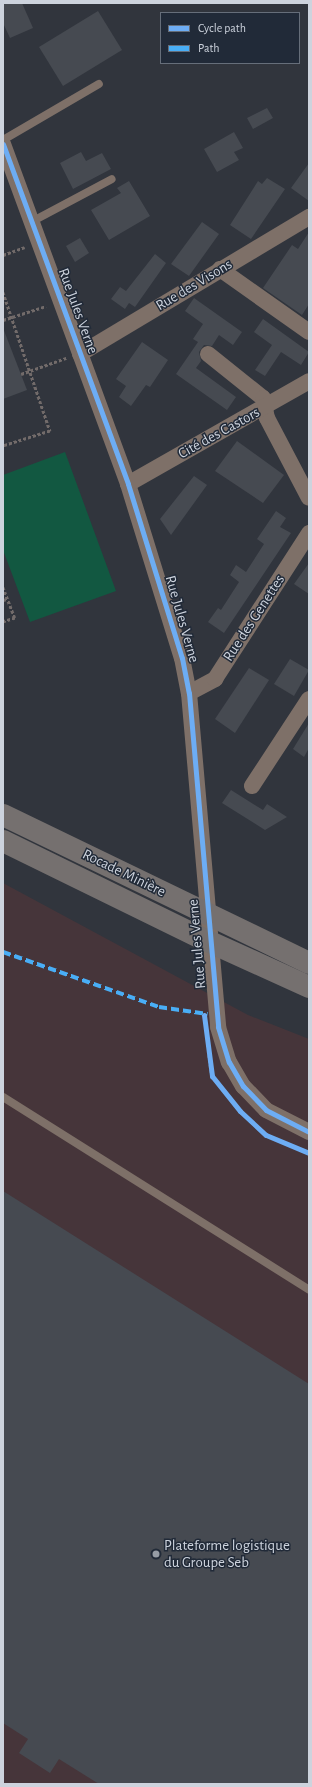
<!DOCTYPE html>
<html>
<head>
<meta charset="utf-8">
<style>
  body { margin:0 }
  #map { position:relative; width:312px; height:1787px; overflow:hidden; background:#31353d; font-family:"Alegreya Sans",sans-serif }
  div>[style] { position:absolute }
  .industrial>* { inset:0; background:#46353a }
  .green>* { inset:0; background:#125841 }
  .building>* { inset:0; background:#464a51 }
  .path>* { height:2.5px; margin-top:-1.25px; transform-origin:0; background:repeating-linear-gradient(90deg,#726b6a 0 3px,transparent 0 5px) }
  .lane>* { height:8px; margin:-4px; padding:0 4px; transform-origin:4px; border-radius:4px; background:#7e7068 }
  .street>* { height:16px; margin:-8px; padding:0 8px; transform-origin:8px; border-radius:8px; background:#7e7068 }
  .highway>* { height:22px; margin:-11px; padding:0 11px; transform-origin:11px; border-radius:11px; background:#75706f }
  .quiet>* { height:4px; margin-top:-2px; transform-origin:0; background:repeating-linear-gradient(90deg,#49aef6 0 8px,transparent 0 12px) }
  .cycleway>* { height:5px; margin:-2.5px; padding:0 2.5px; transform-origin:2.5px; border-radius:2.5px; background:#6dadf4 }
  .dots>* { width:11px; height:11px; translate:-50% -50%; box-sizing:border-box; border:2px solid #212a38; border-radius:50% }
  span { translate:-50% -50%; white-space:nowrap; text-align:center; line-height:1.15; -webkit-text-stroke:3px #212a38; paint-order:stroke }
  .street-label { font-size:15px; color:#cdd3dd }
  .poi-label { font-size:15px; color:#cdd3dd }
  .left { translate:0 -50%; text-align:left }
  .frame { position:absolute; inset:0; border:4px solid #cdd3dd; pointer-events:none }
  .legend { position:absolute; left:160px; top:12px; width:140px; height:52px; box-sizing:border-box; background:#212a38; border:1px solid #666e7a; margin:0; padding:5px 7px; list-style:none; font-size:12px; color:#cdd3dd }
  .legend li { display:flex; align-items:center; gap:8px; height:20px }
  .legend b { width:20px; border:1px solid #666e7a }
</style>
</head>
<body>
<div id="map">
  <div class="industrial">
    <i style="clip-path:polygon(3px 883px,248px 1015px,309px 1039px,309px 1784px,3px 1784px)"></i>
  </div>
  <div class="green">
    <i style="clip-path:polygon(65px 452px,116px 591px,30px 622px,3px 550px,3px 475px)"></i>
  </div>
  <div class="building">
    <i style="clip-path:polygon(3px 3px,22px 3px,33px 28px,10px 38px,3px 23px)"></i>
    <i style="clip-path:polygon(98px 11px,122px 50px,63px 86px,39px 47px)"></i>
    <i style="clip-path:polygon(267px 108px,273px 118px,253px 129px,247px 118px)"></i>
    <i style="clip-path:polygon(234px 132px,243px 148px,234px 152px,239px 160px,217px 172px,204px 149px)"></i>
    <i style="clip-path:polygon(81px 152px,86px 161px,102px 153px,111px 169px,73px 189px,60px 163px)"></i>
    <i style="clip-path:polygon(309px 163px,309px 201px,291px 188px)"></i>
    <i style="clip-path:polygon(267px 178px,285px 189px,251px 239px,230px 225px,258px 181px,262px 184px)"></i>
    <i style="clip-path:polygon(129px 181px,150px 216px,109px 240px,91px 210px,121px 193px,117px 188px)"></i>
    <i style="clip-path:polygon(202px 222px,219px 234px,189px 276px,171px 264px)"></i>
    <i style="clip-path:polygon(309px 232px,309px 304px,302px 315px,263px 288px,292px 245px,298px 249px)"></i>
    <i style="clip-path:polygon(80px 238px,89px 253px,75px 262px,66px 246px)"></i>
    <i style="clip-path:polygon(155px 254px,166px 263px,135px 307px,129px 303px,125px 309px,111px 299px,120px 287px,126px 291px)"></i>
    <i style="clip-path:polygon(194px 298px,242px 332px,233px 345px,219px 335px,212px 346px,204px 345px,199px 352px,201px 361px,196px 368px,236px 397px,227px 410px,176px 374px,198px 342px,193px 339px,203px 324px,185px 311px)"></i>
    <i style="clip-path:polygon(263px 319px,309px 352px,301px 365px,281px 352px,265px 376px,255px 370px,272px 345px,254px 332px)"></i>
    <i style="clip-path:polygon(3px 328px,27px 390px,3px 399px)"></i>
    <i style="clip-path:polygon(142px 342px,168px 360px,150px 387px,146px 385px,131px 406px,119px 397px,126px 386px,116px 379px)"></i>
    <i style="clip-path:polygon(237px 441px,284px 475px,263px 503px,215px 471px)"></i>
    <i style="clip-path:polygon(194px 476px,207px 485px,171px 535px,160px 519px)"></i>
    <i style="clip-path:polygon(276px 511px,286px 518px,280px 527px,291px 533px,224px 633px,208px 622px,218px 608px,221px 610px,239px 582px,230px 575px,236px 565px,246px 572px,264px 544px,257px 539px)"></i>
    <i style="clip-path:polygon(309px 563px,309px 594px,294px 584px)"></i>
    <i style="clip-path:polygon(290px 659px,309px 670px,294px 696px,274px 684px)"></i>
    <i style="clip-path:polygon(249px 668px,269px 680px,235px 733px,215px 719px)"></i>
    <i style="clip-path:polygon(309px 723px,309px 748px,304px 757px,293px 749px)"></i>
    <i style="clip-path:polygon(231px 790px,263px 810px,267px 804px,287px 817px,265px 830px,222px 803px)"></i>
    <i style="clip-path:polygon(3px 1191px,309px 1384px,309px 1784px,99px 1784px,59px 1759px,50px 1773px,19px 1753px,28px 1739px,3px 1723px)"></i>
  </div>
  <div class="path">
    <i style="left:3px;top:255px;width:23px;rotate:-20deg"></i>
    <i style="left:3px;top:292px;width:147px;rotate:71.3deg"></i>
    <i style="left:50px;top:431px;width:49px;rotate:162.3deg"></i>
    <i style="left:3px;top:320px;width:45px;rotate:-18deg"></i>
    <i style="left:21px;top:374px;width:48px;rotate:-19.6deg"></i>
    <i style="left:3px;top:587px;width:33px;rotate:69deg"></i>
    <i style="left:15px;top:618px;width:13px;rotate:162deg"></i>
    <i style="left:3px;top:600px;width:4px;rotate:-14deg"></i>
    <i style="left:209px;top:1055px;width:21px;rotate:82deg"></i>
    <i style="left:212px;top:1076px;width:45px;rotate:51.3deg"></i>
    <i style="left:240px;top:1111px;width:35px;rotate:43deg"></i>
    <i style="left:266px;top:1135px;width:47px;rotate:22.7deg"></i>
  </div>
  <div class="lane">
    <i style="left:3px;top:140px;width:111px;rotate:-30.3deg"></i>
    <i style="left:33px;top:221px;width:89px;rotate:-28deg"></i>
    <i style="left:3px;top:1097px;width:362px;rotate:32.2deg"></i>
  </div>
  <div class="street">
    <i style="left:3px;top:144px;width:362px;rotate:69.8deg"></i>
    <i style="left:128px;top:484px;width:182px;rotate:72.8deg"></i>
    <i style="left:182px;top:658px;width:36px;rotate:79deg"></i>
    <i style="left:189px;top:693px;width:335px;rotate:85deg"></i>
    <i style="left:218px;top:1027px;width:37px;rotate:73deg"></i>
    <i style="left:229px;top:1062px;width:28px;rotate:60deg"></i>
    <i style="left:243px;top:1086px;width:33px;rotate:46deg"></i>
    <i style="left:266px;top:1110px;width:48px;rotate:27.1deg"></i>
    <i style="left:220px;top:269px;width:109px;rotate:35.3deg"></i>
    <i style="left:80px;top:354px;width:267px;rotate:-30.9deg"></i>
    <i style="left:208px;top:354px;width:70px;rotate:38.7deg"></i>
    <i style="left:263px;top:398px;width:20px;rotate:79deg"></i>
    <i style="left:267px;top:418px;width:90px;rotate:62.3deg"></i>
    <i style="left:128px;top:484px;width:208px;rotate:-29.6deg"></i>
    <i style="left:189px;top:693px;width:30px;rotate:-28deg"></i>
    <i style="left:215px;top:679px;width:174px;rotate:-57.2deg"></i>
    <i style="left:252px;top:786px;width:104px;rotate:-56.8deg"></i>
  </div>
  <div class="highway">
    <i style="left:3px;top:815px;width:340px;rotate:25.8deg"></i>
    <i style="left:3px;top:841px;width:218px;rotate:26.1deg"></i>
    <i style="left:199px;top:937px;width:121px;rotate:24.4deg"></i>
  </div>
  <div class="quiet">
    <i style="left:3px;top:952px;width:165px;rotate:19.4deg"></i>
    <i style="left:159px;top:1007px;width:49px;rotate:8.3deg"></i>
  </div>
  <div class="cycleway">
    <i style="left:3px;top:144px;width:362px;rotate:69.8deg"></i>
    <i style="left:128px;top:484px;width:182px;rotate:72.8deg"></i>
    <i style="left:182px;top:658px;width:36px;rotate:79deg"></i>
    <i style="left:189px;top:693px;width:335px;rotate:85deg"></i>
    <i style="left:218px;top:1027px;width:37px;rotate:73deg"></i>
    <i style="left:229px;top:1062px;width:28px;rotate:60deg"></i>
    <i style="left:243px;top:1086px;width:33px;rotate:46deg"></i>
    <i style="left:266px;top:1110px;width:48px;rotate:27.1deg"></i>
    <i style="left:204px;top:1015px;width:62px;rotate:82.5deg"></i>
    <i style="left:212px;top:1076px;width:45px;rotate:51.3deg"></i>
    <i style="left:240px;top:1111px;width:35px;rotate:43deg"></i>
    <i style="left:266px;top:1135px;width:47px;rotate:22.7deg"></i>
  </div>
  <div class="dots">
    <i style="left:156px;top:1554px;background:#969ca5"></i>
  </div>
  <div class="street-label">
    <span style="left:194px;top:285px;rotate:-31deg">Rue des Visons</span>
    <span style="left:78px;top:311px;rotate:70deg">Rue Jules Verne</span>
    <span style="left:219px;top:433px;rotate:-29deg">Cité des Castors</span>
    <span style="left:254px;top:618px;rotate:-57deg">Rue des Genettes</span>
    <span style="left:182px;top:619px;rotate:74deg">Rue Jules Verne</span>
    <span style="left:124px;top:873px;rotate:26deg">Rocade Minière</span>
    <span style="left:197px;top:944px;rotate:-95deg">Rue Jules Verne</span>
  </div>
  <div class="poi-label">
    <span class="left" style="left:164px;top:1554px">Plateforme logistique<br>du Groupe Seb</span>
  </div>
  <div class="frame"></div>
  <ul class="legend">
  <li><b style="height:5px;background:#6dadf4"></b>Cycle path</li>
  <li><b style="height:5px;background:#49aef6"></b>Path</li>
  </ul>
</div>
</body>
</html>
